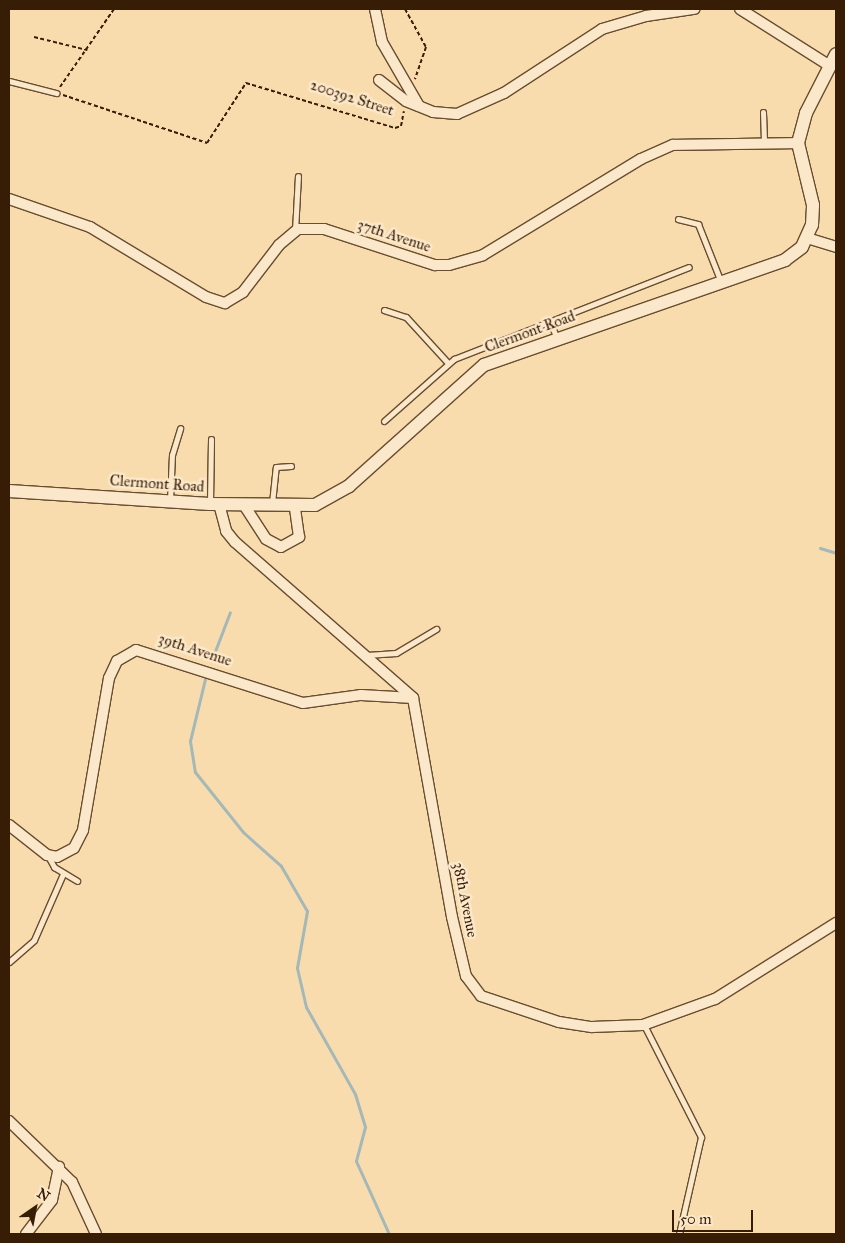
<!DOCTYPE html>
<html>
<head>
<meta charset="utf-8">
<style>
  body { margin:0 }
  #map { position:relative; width:845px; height:1243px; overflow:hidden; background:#f9dcad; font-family:"IM FELL Great Primer",serif }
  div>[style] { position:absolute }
  .stream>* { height:3px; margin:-1.5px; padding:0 1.5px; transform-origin:1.5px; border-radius:1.5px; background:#a4b8b7 }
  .path>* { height:2px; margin-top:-1px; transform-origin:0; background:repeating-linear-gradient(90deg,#381d06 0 4px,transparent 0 6.5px) }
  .roads { filter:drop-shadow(1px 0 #684d30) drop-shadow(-1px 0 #684d30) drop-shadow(0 1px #684d30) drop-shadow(0 -1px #684d30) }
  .service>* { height:5px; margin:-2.5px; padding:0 2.5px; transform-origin:2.5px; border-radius:2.5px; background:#fbe8ca }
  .minor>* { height:10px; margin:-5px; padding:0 5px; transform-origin:5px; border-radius:5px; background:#fbe8ca }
  .tertiary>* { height:12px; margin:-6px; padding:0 6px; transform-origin:6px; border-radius:6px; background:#fbe8ca }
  span { translate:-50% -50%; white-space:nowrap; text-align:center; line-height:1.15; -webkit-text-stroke:5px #fbe8ca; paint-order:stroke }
  .street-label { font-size:15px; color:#381d06 }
  .frame { position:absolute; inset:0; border:10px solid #381d06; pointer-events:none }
  .north { position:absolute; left:10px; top:1183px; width:50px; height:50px; -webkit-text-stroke:4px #fbe8ca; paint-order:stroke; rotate:33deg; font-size:14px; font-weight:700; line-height:20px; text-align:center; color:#381d06 }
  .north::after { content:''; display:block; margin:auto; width:18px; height:22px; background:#381d06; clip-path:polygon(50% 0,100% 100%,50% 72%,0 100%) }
  .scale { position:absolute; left:672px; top:1210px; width:81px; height:22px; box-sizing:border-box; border:2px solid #381d06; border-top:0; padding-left:6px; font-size:15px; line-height:18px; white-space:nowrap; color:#381d06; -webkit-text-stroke:4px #fbe8ca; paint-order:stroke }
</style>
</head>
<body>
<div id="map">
  <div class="stream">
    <i style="left:820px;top:548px;width:17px;rotate:17deg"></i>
    <i style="left:212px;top:659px;width:50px;rotate:-69deg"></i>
    <i style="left:205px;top:679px;width:64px;rotate:103.6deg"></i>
    <i style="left:190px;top:741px;width:31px;rotate:81deg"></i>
    <i style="left:195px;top:772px;width:77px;rotate:51.3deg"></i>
    <i style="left:243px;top:832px;width:51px;rotate:41.8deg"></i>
    <i style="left:281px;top:866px;width:52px;rotate:60deg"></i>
    <i style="left:307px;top:911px;width:58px;rotate:100deg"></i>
    <i style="left:297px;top:968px;width:40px;rotate:77deg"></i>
    <i style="left:306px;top:1007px;width:100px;rotate:60.6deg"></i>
    <i style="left:355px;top:1094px;width:34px;rotate:73deg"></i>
    <i style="left:365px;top:1127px;width:35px;rotate:105deg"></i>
    <i style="left:356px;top:1161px;width:80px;rotate:65.7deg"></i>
  </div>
  <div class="path">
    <i style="left:405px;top:9px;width:43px;rotate:61.1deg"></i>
    <i style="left:426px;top:47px;width:34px;rotate:109deg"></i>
    <i style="left:34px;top:37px;width:55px;rotate:13.8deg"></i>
    <i style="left:60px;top:87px;width:95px;rotate:-55.3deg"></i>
    <i style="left:63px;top:95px;width:152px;rotate:18.4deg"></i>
    <i style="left:207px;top:143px;width:72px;rotate:-57deg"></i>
    <i style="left:246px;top:83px;width:156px;rotate:16.8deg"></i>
    <i style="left:395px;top:128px;width:6px;rotate:-18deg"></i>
    <i style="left:401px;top:126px;width:15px;rotate:-79deg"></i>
  </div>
  <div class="roads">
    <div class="service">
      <i style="left:9px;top:81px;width:49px;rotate:14.3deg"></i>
      <i style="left:763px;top:112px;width:31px;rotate:88deg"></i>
      <i style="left:678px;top:219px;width:21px;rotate:14deg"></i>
      <i style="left:698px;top:224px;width:62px;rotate:68.4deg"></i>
      <i style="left:295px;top:231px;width:55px;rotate:-86.9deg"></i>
      <i style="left:384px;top:310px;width:23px;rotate:18deg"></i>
      <i style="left:406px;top:317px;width:62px;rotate:47.6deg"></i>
      <i style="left:551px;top:324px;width:16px;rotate:68deg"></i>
      <i style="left:384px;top:421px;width:94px;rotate:-41.5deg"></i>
      <i style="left:454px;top:359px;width:252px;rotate:-21.4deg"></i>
      <i style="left:170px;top:500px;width:45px;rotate:-87.5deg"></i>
      <i style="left:172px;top:455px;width:28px;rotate:-73deg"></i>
      <i style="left:210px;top:503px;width:64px;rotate:-89.1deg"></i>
      <i style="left:272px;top:503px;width:36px;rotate:-84deg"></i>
      <i style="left:276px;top:467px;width:15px;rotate:-4deg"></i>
      <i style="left:367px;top:655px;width:29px;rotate:-4deg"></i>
      <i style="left:396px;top:653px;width:47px;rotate:-31deg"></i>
      <i style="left:48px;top:856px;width:13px;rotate:61deg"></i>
      <i style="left:54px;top:867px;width:27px;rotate:31deg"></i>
      <i style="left:9px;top:962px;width:33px;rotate:-41deg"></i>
      <i style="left:34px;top:940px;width:72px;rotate:-66.3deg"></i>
      <i style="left:644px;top:1025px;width:126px;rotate:63deg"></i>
      <i style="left:701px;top:1137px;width:99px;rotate:102.8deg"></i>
    </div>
    <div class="minor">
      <i style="left:375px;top:9px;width:34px;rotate:78deg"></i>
      <i style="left:382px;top:42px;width:74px;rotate:60deg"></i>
      <i style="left:740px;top:9px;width:107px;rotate:32.3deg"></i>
      <i style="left:379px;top:80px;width:34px;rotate:38deg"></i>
      <i style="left:406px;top:101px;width:29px;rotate:22deg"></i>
      <i style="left:433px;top:112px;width:24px;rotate:5deg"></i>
      <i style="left:457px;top:114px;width:51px;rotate:-24.1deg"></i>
      <i style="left:504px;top:93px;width:117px;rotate:-33.1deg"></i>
      <i style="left:602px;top:29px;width:46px;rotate:-16.5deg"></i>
      <i style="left:646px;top:16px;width:49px;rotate:-8.3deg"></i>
      <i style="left:9px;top:199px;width:86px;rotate:19.1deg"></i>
      <i style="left:90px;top:227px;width:135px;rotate:31.1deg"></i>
      <i style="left:206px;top:297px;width:20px;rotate:18deg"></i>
      <i style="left:225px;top:303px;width:21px;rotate:-31deg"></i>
      <i style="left:243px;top:292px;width:59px;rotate:-52.5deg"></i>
      <i style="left:279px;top:245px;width:25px;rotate:-40deg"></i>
      <i style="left:298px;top:229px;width:26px"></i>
      <i style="left:324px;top:229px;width:117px;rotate:18deg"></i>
      <i style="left:435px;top:265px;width:14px"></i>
      <i style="left:449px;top:265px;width:35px;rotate:-16deg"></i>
      <i style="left:483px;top:255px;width:185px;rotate:-31.3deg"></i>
      <i style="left:641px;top:159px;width:35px;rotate:-24deg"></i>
      <i style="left:673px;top:145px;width:125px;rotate:-0.9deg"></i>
      <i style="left:807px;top:238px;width:30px;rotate:17deg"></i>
      <i style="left:219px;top:504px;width:28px;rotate:75deg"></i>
      <i style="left:226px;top:531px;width:14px;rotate:51deg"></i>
      <i style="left:235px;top:542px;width:237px;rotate:41.2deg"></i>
      <i style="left:413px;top:698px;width:222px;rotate:79.9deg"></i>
      <i style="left:452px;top:917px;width:61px;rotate:76.7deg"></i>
      <i style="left:466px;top:976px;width:25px;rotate:53deg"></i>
      <i style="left:481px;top:996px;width:82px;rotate:18.4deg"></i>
      <i style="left:559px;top:1022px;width:33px;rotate:9deg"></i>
      <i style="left:592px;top:1027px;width:51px;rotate:-2.2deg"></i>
      <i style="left:643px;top:1025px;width:77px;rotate:-19.9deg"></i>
      <i style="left:715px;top:999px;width:143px;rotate:-32.1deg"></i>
      <i style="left:244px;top:505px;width:40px;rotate:57.1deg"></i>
      <i style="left:266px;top:539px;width:17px;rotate:28deg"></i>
      <i style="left:281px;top:547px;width:21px;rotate:-29deg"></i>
      <i style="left:299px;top:537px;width:30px;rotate:-98deg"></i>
      <i style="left:9px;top:825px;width:48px;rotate:38.3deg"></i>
      <i style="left:47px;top:855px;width:10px;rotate:11deg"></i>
      <i style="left:57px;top:857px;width:19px;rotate:-28deg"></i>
      <i style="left:74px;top:848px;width:20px;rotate:-63deg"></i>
      <i style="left:83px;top:830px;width:154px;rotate:-80.3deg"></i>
      <i style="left:109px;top:678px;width:19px;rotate:-65deg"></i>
      <i style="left:117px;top:661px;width:22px;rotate:-30deg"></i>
      <i style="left:136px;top:650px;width:175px;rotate:17.6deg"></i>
      <i style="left:303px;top:703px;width:59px;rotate:-7.9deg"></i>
      <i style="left:361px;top:695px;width:52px;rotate:3.3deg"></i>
      <i style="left:9px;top:1121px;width:88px;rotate:44.1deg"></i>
      <i style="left:72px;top:1182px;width:57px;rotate:65.2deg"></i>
      <i style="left:26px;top:1234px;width:43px;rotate:-52.6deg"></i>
      <i style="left:52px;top:1200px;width:34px;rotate:-78deg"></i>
    </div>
    <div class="tertiary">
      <i style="left:9px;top:491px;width:201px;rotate:3.7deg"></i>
      <i style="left:210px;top:504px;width:105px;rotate:0.5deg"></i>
      <i style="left:315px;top:505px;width:39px;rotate:-29deg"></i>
      <i style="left:349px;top:486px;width:181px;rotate:-41.9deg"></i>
      <i style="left:484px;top:365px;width:319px;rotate:-19.2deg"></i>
      <i style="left:785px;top:260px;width:21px;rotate:-37deg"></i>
      <i style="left:802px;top:247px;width:24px;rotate:-66deg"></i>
      <i style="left:812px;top:225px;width:20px;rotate:-87deg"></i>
      <i style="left:813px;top:205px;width:64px;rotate:-103.6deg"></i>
      <i style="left:798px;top:143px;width:31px;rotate:-75deg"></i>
      <i style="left:806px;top:113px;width:66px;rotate:-63deg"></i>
    </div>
  </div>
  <div class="street-label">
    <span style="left:352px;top:98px;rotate:18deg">200392 Street</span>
    <span style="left:394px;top:236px;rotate:18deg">37th Avenue</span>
    <span style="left:530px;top:332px;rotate:-20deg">Clermont Road</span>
    <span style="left:157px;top:484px;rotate:4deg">Clermont Road</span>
    <span style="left:195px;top:650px;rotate:18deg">39th Avenue</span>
    <span style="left:465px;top:900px;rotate:79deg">38th Avenue</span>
  </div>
  <div class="frame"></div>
  <div class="north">N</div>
  <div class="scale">50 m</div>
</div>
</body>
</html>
